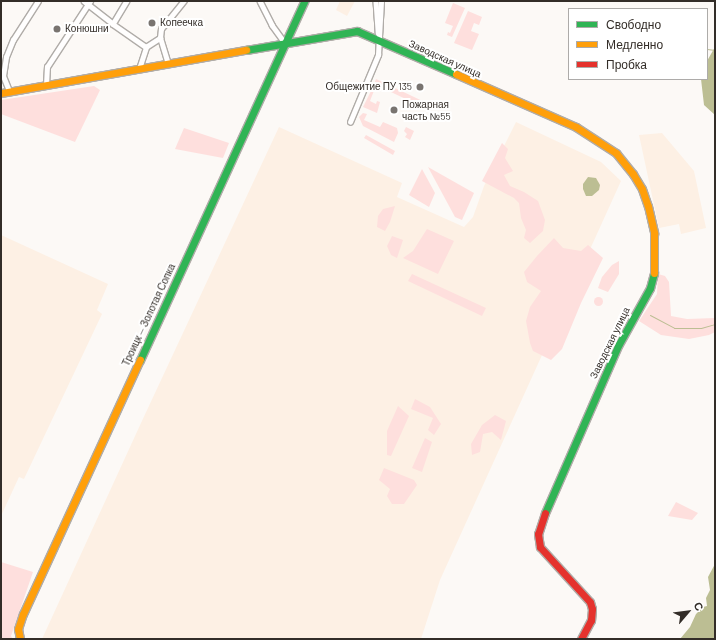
<!DOCTYPE html>
<html>
<head>
<meta charset="utf-8">
<style>
  body { margin:0 }
  #map { position:relative; width:716px; height:640px; overflow:hidden; background:#fcf9f6; font-family:Barlow,sans-serif }
  div>[style] { position:absolute }
  .built>* { inset:0; background:#fdf0e4 }
  .green>* { inset:0; background:#fedfdd }
  .round { border-radius:50% }
  .water>* { inset:0; background:#bcbe93 }
  .stream>* { height:1px; margin:-0.5px; padding:0 0.5px; transform-origin:0.5px; border-radius:0.5px; background:#bcbe93 }
  .roads { filter:drop-shadow(1px 0 #b0aca8) drop-shadow(-1px 0 #b0aca8) drop-shadow(0 1px #b0aca8) drop-shadow(0 -1px #b0aca8) }
  .street>* { height:4.5px; margin:-2.25px; padding:0 2.25px; transform-origin:2.25px; border-radius:2.25px; background:#fffefe }
  .fast>* { height:7px; margin:-3.5px; padding:0 3.5px; transform-origin:3.5px; border-radius:3.5px; background:#30b455 }
  .slow>* { height:7px; margin:-3.5px; padding:0 3.5px; transform-origin:3.5px; border-radius:3.5px; background:#ff9f0a }
  .jam>* { height:7px; margin:-3.5px; padding:0 3.5px; transform-origin:3.5px; border-radius:3.5px; background:#e5322d }
  .dots>* { width:11px; height:11px; translate:-50% -50%; box-sizing:border-box; border:2px solid #fff; border-radius:50% }
  span { translate:-50% -50%; white-space:nowrap; text-align:center; line-height:1.15; -webkit-text-stroke:4px #fff; paint-order:stroke }
  .poi-label { font-size:10px; color:#332d28 }
  .left { translate:0 -50%; text-align:left }
  .right { translate:-100% -50%; text-align:right }
  .street-label { font-size:10px; color:#332d28 }
  .frame { position:absolute; inset:0; border:2px solid #332d28; pointer-events:none }
  .legend { position:absolute; left:568px; top:8px; width:140px; height:72px; box-sizing:border-box; background:#fff; border:1px solid #adaba9; margin:0; padding:5px 7px; list-style:none; font-size:12px; color:#332d28 }
  .legend li { display:flex; align-items:center; gap:8px; height:20px }
  .legend b { width:20px; border:1px solid #adaba9 }
  .north { position:absolute; left:668px; top:592px; width:40px; height:40px; -webkit-text-stroke:3px #fff; paint-order:stroke; rotate:62deg; font-size:11px; font-weight:700; line-height:16px; text-align:center; color:#332d28 }
  .north::after { content:''; display:block; margin:auto; width:14px; height:18px; background:#332d28; clip-path:polygon(50% 0,100% 100%,50% 72%,0 100%) }
</style>
</head>
<body>
<div id="map">
  <div class="built">
    <i style="clip-path:polygon(340px 1px,355px 1px,347px 16px,336px 10px)"></i>
    <i style="clip-path:polygon(516px 122px,601px 162px,621px 181px,440px 580px,421px 639px,42px 639px,141px 423px,279px 127px,402px 183px,397px 197px,464px 227px,473px 217px,484px 186px)"></i>
    <i style="clip-path:polygon(662px 133px,694px 171px,706px 228px,681px 234px,679px 224px,659px 228px,639px 135px)"></i>
    <i style="clip-path:polygon(1px 235px,108px 284px,97px 310px,102px 314px,24px 479px,19px 477px,1px 516px)"></i>
  </div>
  <div class="green">
    <i style="clip-path:polygon(453px 3px,465px 8px,452px 37px,447px 35px,448px 32px,450px 33px,453px 26px,445px 23px)"></i>
    <i style="clip-path:polygon(468px 11px,482px 17px,479px 25px,474px 23px,471px 31px,479px 34px,472px 50px,454px 43px)"></i>
    <i style="clip-path:polygon(376px 79px,431px 105px,429px 110px,374px 84px)"></i>
    <i style="clip-path:polygon(94px 86px,100px 90px,75px 142px,1px 114px,1px 100px)"></i>
    <i style="clip-path:polygon(373px 87px,375px 88px,370px 101px,376px 104px,377px 101px,380px 102px,377px 113px,363px 107px)"></i>
    <i style="clip-path:polygon(363px 113px,367px 114px,364px 120px,380px 127px,383px 122px,397px 128px,398px 133px,394px 142px,363px 126px,359px 117px)"></i>
    <i style="clip-path:polygon(406px 127px,414px 131px,410px 140px,405px 137px,407px 134px,404px 131px)"></i>
    <i style="clip-path:polygon(184px 128px,229px 143px,223px 158px,175px 149px)"></i>
    <i style="clip-path:polygon(366px 135px,395px 151px,393px 155px,364px 138px)"></i>
    <i style="clip-path:polygon(502px 143px,508px 149px,505px 158px,513px 171px,504px 175px,510px 186px,524px 192px,538px 201px,545px 220px,543px 231px,530px 243px,524px 238px,526px 230px,521px 218px,519px 203px,514px 198px,482px 181px)"></i>
    <i style="clip-path:polygon(428px 167px,474px 193px,462px 220px,455px 217px)"></i>
    <i style="clip-path:polygon(422px 169px,435px 193px,429px 207px,409px 195px)"></i>
    <i style="clip-path:polygon(395px 206px,390px 222px,385px 231px,377px 227px,378px 216px,383px 209px)"></i>
    <i style="clip-path:polygon(427px 229px,454px 241px,438px 274px,403px 258px,413px 251px)"></i>
    <i style="clip-path:polygon(392px 236px,403px 240px,397px 258px,391px 255px,387px 246px)"></i>
    <i style="clip-path:polygon(554px 238px,563px 248px,581px 251px,588px 245px,603px 258px,581px 303px,562px 349px,551px 360px,533px 351px,530px 343px,526px 321px,530px 307px,541px 291px,527px 282px,524px 272px,537px 256px)"></i>
    <i style="clip-path:polygon(619px 261px,619px 274px,608px 292px,598px 288px,602px 277px,612px 265px)"></i>
    <i style="clip-path:polygon(412px 274px,486px 308px,482px 316px,408px 281px)"></i>
    <i style="clip-path:polygon(658px 274px,665px 276px,669px 282px,671px 316px,687px 319px,715px 318px,715px 332px,709px 335px,689px 339px,661px 335px,639px 321px,657px 294px)"></i>
    <i class="round" style="left:593.5px;top:296.5px;width:9px;height:9px"></i>
    <i style="clip-path:polygon(415px 399px,430px 407px,441px 424px,434px 435px,428px 430px,433px 418px,411px 409px)"></i>
    <i style="clip-path:polygon(398px 406px,409px 416px,391px 456px,387px 455px,387px 431px)"></i>
    <i style="clip-path:polygon(495px 415px,506px 421px,501px 440px,492px 432px,483px 434px,480px 452px,472px 455px,471px 444px,482px 425px)"></i>
    <i style="clip-path:polygon(425px 438px,432px 442px,422px 472px,412px 468px)"></i>
    <i style="clip-path:polygon(384px 468px,414px 480px,417px 485px,404px 504px,392px 504px,387px 496px,390px 489px,379px 480px)"></i>
    <i style="clip-path:polygon(676px 502px,698px 513px,692px 520px,668px 516px)"></i>
    <i style="clip-path:polygon(1px 562px,33px 572px,11px 636px,13px 639px,1px 639px)"></i>
  </div>
  <div class="water">
    <i style="clip-path:polygon(715px 47px,715px 115px,704px 105px,701px 79px,707px 79px,707px 61px)"></i>
    <i style="clip-path:polygon(588px 177px,596px 178px,600px 185px,599px 190px,592px 196px,586px 196px,583px 189px,583px 184px)"></i>
    <i style="clip-path:polygon(715px 564px,715px 639px,680px 639px,690px 627px,696px 614px,703px 607px,707px 606px,706px 598px,710px 590px,708px 577px)"></i>
  </div>
  <div class="stream">
    <i style="left:707px;top:49px;width:8px;rotate:7deg"></i>
    <i style="left:650px;top:315px;width:27px;rotate:28deg"></i>
    <i style="left:674px;top:328px;width:27px"></i>
    <i style="left:701px;top:328px;width:15px;rotate:-16deg"></i>
  </div>
  <div class="roads">
    <div class="street">
      <i style="left:84px;top:1px;width:37px;rotate:38deg"></i>
      <i style="left:127px;top:1px;width:27px;rotate:121deg"></i>
      <i style="left:113px;top:24px;width:40px;rotate:34.9deg"></i>
      <i style="left:146px;top:47px;width:17px;rotate:-33deg"></i>
      <i style="left:260px;top:1px;width:27px;rotate:63deg"></i>
      <i style="left:272px;top:25px;width:22px;rotate:54deg"></i>
      <i style="left:376px;top:1px;width:32px;rotate:86deg"></i>
      <i style="left:168px;top:64px;width:27px;rotate:-107deg"></i>
      <i style="left:160px;top:38px;width:9px;rotate:-84deg"></i>
      <i style="left:161px;top:29px;width:36px;rotate:-51deg"></i>
      <i style="left:139px;top:69px;width:23px;rotate:-72deg"></i>
      <i style="left:46px;top:85px;width:18px;rotate:-87deg"></i>
      <i style="left:47px;top:67px;width:79px;rotate:-56.9deg"></i>
      <i style="left:9px;top:91px;width:16px;rotate:-112deg"></i>
      <i style="left:3px;top:76px;width:19px;rotate:-81deg"></i>
      <i style="left:6px;top:57px;width:18px;rotate:-68deg"></i>
      <i style="left:13px;top:40px;width:46px;rotate:-57.3deg"></i>
      <i style="left:350px;top:122px;width:73px;rotate:-67.3deg"></i>
      <i style="left:378px;top:55px;width:54px;rotate:-86.8deg"></i>
    </div>
    <div class="fast">
      <i style="left:246px;top:50px;width:113px;rotate:-9.7deg"></i>
      <i style="left:357px;top:31px;width:108px;rotate:23.5deg"></i>
      <i style="left:140px;top:360px;width:395px;rotate:-65.4deg"></i>
      <i style="left:545px;top:513px;width:184px;rotate:-66.4deg"></i>
      <i style="left:619px;top:344px;width:64px;rotate:-61deg"></i>
      <i style="left:650px;top:288px;width:16px;rotate:-75deg"></i>
    </div>
    <div class="slow">
      <i style="left:456px;top:74px;width:131px;rotate:23.8deg"></i>
      <i style="left:576px;top:127px;width:48px;rotate:33deg"></i>
      <i style="left:616px;top:153px;width:27px;rotate:51deg"></i>
      <i style="left:633px;top:174px;width:17px;rotate:59deg"></i>
      <i style="left:642px;top:189px;width:18px;rotate:71deg"></i>
      <i style="left:648px;top:206px;width:28px;rotate:77deg"></i>
      <i style="left:654px;top:233px;width:40px;rotate:90deg"></i>
      <i style="left:1px;top:93px;width:249px;rotate:-10deg"></i>
      <i style="left:20px;top:639px;width:10px;rotate:-101deg"></i>
      <i style="left:18px;top:629px;width:16px;rotate:-72deg"></i>
      <i style="left:23px;top:614px;width:280px;rotate:-65.3deg"></i>
    </div>
    <div class="jam">
      <i style="left:545px;top:513px;width:22px;rotate:108deg"></i>
      <i style="left:538px;top:534px;width:13px;rotate:81deg"></i>
      <i style="left:540px;top:547px;width:74px;rotate:47.7deg"></i>
      <i style="left:590px;top:602px;width:7px;rotate:74deg"></i>
      <i style="left:592px;top:609px;width:11px;rotate:95deg"></i>
      <i style="left:591px;top:620px;width:21px;rotate:118deg"></i>
    </div>
  </div>
  <div class="dots">
    <i style="left:152px;top:23px;background:#797470"></i>
    <i style="left:57px;top:29px;background:#797470"></i>
    <i style="left:420px;top:87px;background:#797470"></i>
    <i style="left:394px;top:110px;background:#797470"></i>
  </div>
  <div class="poi-label">
    <span class="left" style="left:160px;top:23px">Копеечка</span>
    <span class="left" style="left:65px;top:29px">Конюшни</span>
    <span class="right" style="left:412px;top:87px">Общежитие ПУ 135</span>
    <span class="left" style="left:402px;top:110px">Пожарная<br>часть №55</span>
  </div>
  <div class="street-label">
    <span style="left:445px;top:59px;rotate:24deg">Заводская улица</span>
    <span style="left:149px;top:315px;rotate:-65deg">Троицк — Золотая Сопка</span>
    <span style="left:610px;top:343px;rotate:-64deg">Заводская улица</span>
  </div>
  <div class="frame"></div>
  <ul class="legend">
  <li><b style="height:5px;background:#30b455"></b>Свободно</li>
  <li><b style="height:5px;background:#ff9f0a"></b>Медленно</li>
  <li><b style="height:5px;background:#e5322d"></b>Пробка</li>
  </ul>
  <div class="north">С</div>
</div>
</body>
</html>
